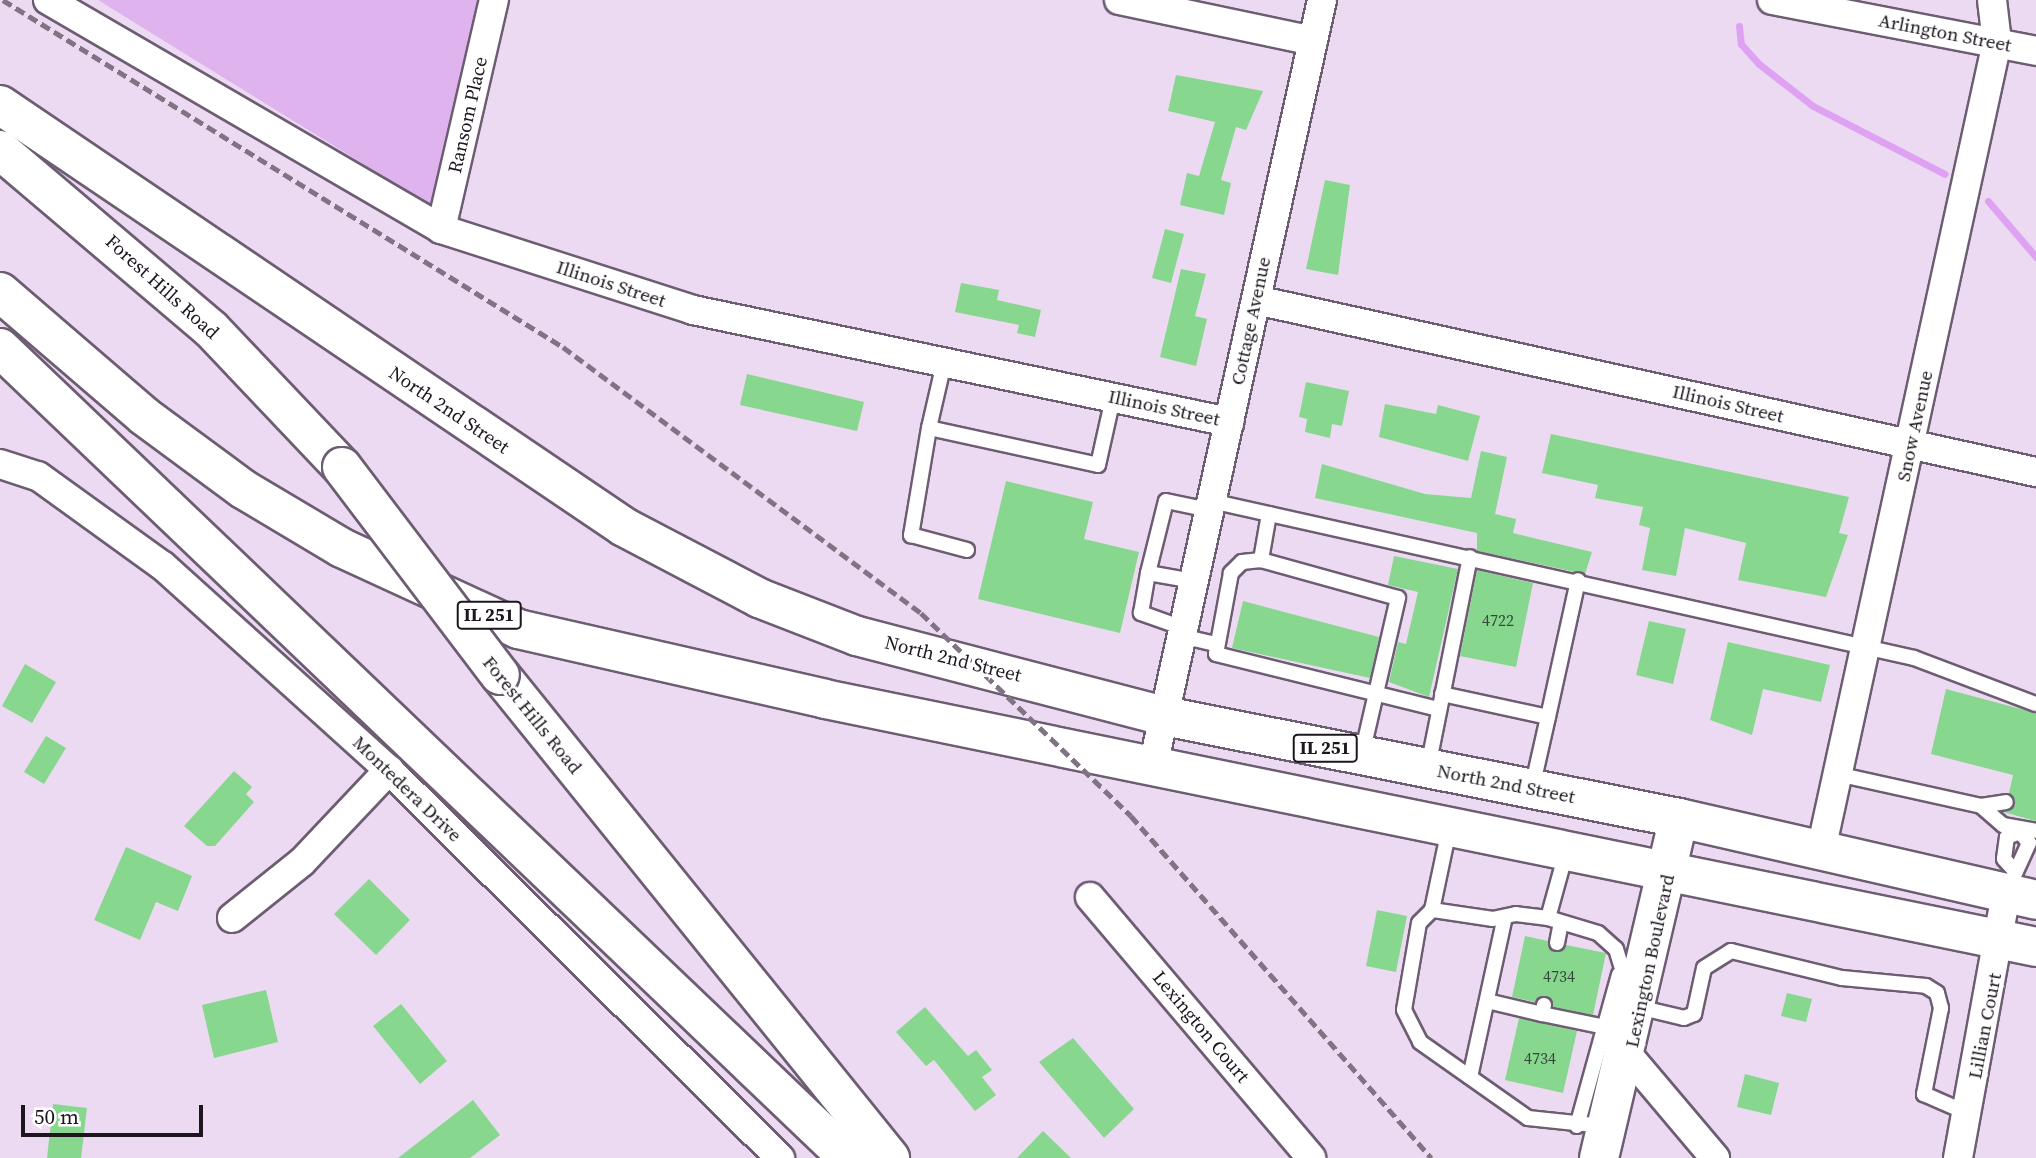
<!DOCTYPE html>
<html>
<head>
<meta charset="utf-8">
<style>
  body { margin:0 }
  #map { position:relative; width:2036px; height:1158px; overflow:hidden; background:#ecdaf2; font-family:"Source Serif 4",serif }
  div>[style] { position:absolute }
  .green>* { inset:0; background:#dfb3ed }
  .stream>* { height:7px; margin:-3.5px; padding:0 3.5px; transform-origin:3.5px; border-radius:3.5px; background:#dfa2f2 }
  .building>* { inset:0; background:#88d78f }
  .roads { filter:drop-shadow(2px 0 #6d5d72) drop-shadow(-2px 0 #6d5d72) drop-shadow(0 2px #6d5d72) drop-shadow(0 -2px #6d5d72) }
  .lane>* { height:14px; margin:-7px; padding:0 7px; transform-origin:7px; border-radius:7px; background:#fff }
  .street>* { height:28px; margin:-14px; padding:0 14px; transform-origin:14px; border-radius:14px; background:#fff }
  .secondary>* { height:38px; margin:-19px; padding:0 19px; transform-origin:19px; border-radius:19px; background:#fff }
  .primary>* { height:38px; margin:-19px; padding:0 19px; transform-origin:19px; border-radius:19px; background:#fff }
  .rail>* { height:5px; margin-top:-2.5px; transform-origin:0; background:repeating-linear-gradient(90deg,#807383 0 10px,transparent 0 15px) }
  .bridges { filter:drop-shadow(2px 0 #6d5d72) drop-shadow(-2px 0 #6d5d72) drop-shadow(0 2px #6d5d72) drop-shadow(0 -2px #6d5d72) }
  .secondary-bridge>* { height:38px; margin:-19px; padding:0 19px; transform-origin:19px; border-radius:19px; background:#fff }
  span { translate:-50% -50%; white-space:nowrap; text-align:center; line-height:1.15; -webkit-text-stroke:6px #fff; paint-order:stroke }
  .number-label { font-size:16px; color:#38463b }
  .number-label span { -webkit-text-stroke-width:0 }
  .shield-label span { padding:2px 5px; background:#fff; border:2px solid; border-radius:5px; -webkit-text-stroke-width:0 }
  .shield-label { font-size:18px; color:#1d161f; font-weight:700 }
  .street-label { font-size:19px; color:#1d161f }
  .scale { position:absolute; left:21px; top:1105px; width:182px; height:32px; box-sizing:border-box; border:4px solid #1d161f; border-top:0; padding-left:9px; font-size:21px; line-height:24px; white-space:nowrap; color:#1d161f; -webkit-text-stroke:5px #fff; paint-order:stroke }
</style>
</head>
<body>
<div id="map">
  <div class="green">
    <i style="clip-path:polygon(98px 0,486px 0,433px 207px)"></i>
  </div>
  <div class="stream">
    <i style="left:1739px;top:26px;width:18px;rotate:84deg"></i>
    <i style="left:1741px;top:44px;width:27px;rotate:48deg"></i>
    <i style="left:1759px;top:64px;width:68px;rotate:37.9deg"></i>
    <i style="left:1813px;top:106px;width:148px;rotate:27.3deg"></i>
    <i style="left:1988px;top:201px;width:74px;rotate:49.4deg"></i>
  </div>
  <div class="building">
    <i style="clip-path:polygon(1176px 75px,1263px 91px,1246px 130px,1236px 127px,1221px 180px,1231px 183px,1224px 215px,1180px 205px,1187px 173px,1199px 176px,1215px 122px,1168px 111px)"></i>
    <i style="clip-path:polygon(1325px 180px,1350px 185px,1338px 275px,1306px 269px)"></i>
    <i style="clip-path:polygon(1165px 229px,1184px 234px,1171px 283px,1152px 278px)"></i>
    <i style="clip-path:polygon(1181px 269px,1206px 274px,1195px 316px,1207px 319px,1196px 366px,1160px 357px)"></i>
    <i style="clip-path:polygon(961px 283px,999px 290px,997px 300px,1041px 310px,1035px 337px,1017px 333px,1019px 325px,955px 312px)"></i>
    <i style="clip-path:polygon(747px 374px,864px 402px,857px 431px,740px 405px)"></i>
    <i style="clip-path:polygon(1306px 382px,1349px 391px,1342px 426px,1332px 424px,1330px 438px,1305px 432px,1307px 419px,1299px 417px)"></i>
    <i style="clip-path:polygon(1385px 404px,1436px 414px,1438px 405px,1480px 416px,1468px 461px,1379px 437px)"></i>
    <i style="clip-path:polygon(1551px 434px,1849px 497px,1839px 533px,1848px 535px,1826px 597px,1738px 580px,1746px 543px,1685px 528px,1676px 576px,1642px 570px,1650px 528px,1639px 525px,1643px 507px,1595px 498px,1598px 485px,1542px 473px)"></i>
    <i style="clip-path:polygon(1481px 451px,1507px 457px,1495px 514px,1516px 519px,1513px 533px,1592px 552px,1585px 574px,1477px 551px,1477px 533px,1315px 498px,1322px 464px,1425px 494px,1471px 498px)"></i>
    <i style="clip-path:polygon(1006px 481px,1093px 502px,1084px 539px,1139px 552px,1120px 633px,978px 599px)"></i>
    <i style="clip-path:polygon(1394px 556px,1458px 569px,1429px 697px,1389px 682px,1398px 642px,1406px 644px,1418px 592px,1388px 585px)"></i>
    <i style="clip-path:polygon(1477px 570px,1533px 583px,1516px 667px,1460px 656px)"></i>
    <i style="clip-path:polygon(1243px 601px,1379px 637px,1370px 678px,1232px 648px)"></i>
    <i style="clip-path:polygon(1649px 621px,1686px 629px,1673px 684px,1636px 675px)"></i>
    <i style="clip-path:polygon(1728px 642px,1830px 665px,1821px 702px,1763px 689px,1752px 735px,1710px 720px)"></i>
    <i style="clip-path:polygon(25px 664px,56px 682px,32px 723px,2px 706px)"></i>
    <i style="clip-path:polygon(1946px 689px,2036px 713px,2036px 821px,2003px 812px,2015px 805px,2009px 793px,2013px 775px,1931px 754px)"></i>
    <i style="clip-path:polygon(46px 736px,66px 748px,44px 784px,24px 772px)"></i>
    <i style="clip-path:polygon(234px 771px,252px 787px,246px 794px,254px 802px,215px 846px,207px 846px,184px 826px)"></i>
    <i style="clip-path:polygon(126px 847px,192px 876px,178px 911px,156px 902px,140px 940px,94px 920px)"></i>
    <i style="clip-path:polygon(369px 879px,410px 920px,376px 955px,334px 914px)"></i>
    <i style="clip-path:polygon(1377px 910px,1407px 916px,1396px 972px,1366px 966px)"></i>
    <i style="clip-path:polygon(1525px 936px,1548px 941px,1555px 952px,1566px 945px,1606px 953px,1593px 1015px,1553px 1007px,1545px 996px,1535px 1002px,1512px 997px)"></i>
    <i style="clip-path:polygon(266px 990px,278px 1042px,214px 1058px,202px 1005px)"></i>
    <i style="clip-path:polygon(1787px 993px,1812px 999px,1806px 1022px,1781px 1016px)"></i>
    <i style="clip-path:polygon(401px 1004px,447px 1061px,420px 1084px,373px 1026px)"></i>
    <i style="clip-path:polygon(925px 1007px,968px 1056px,976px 1050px,992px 1070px,982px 1077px,996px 1095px,975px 1111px,934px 1060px,926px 1066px,896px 1032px)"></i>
    <i style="clip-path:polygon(1519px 1018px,1577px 1031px,1563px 1093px,1505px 1080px)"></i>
    <i style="clip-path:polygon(1073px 1038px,1134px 1109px,1104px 1138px,1039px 1062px)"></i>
    <i style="clip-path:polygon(1745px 1074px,1779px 1083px,1771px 1115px,1737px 1107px)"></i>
    <i style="clip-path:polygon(473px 1100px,500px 1135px,470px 1158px,398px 1158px)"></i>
    <i style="clip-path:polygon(53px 1104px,87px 1108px,81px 1158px,47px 1158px)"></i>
    <i style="clip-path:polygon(1043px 1131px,1071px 1158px,1017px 1158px)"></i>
  </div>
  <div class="roads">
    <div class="lane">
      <i style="left:944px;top:363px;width:67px;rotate:103deg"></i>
      <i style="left:929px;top:428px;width:173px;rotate:12.3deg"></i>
      <i style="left:1098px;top:465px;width:69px;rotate:-77.4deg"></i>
      <i style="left:929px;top:428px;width:109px;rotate:99.5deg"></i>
      <i style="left:911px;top:535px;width:58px;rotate:15deg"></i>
      <i style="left:1211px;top:501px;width:720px;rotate:12.59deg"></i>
      <i style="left:1914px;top:658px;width:130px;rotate:20.7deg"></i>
      <i style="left:1269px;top:514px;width:47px;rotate:99.9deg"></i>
      <i style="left:1261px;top:560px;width:142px;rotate:15.5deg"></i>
      <i style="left:1398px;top:598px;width:160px;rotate:103deg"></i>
      <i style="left:1261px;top:560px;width:19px;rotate:174deg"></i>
      <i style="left:1242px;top:562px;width:16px;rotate:135deg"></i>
      <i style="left:1231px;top:573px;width:82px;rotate:100.5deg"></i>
      <i style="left:1216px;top:654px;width:230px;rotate:13.9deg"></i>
      <i style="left:1148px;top:573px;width:47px;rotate:9.9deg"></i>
      <i style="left:1183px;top:628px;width:45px;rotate:-160.3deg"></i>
      <i style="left:1141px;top:613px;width:41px;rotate:-80.1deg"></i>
      <i style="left:1148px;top:573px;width:74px;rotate:-76deg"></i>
      <i style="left:1166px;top:501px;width:44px;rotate:11.8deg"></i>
      <i style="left:1181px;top:636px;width:37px;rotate:13deg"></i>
      <i style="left:1442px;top:694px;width:108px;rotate:12.2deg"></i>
      <i style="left:1548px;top:717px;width:140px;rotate:-77.6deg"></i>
      <i style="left:1428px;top:767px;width:214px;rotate:-78.7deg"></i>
      <i style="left:1837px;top:774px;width:148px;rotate:12.5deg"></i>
      <i style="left:1981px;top:806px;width:25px;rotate:-9deg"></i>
      <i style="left:1532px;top:788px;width:73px;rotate:-77.3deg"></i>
      <i style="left:1981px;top:806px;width:29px;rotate:41deg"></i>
      <i style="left:2003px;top:825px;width:34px;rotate:10deg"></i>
      <i style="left:1566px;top:853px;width:67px;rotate:105.5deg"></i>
      <i style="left:1548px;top:918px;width:32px;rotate:-173deg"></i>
      <i style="left:1516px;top:914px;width:24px;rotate:168deg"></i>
      <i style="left:1493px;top:919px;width:62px;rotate:-171.6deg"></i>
      <i style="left:1432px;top:910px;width:18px;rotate:135deg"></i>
      <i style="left:1419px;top:923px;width:88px;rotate:99.8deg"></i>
      <i style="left:1404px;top:1010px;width:36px;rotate:63deg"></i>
      <i style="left:1420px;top:1042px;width:132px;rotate:35.1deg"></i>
      <i style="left:1528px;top:1118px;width:76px;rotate:6deg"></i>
      <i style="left:2007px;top:891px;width:53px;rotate:-65.4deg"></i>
      <i style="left:2029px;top:843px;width:14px;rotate:-129deg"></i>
      <i style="left:2020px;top:832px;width:14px;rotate:159deg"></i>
      <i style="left:2007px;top:837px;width:22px;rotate:98deg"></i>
      <i style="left:2004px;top:859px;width:13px;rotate:48deg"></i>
      <i style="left:1432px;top:910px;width:83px;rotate:-78.1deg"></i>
      <i style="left:1548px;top:918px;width:52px;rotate:16.7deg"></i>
      <i style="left:1598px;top:933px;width:24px;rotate:42deg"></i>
      <i style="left:1616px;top:949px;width:34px;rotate:73deg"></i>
      <i style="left:1557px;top:943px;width:21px;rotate:-79deg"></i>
      <i style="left:1487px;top:1001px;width:57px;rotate:13.3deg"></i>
      <i style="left:1544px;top:1005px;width:9px;rotate:103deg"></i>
      <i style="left:1542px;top:1014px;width:64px;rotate:11.7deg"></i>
      <i style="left:1638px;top:1007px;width:47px;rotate:13.4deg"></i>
      <i style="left:1684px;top:1018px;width:11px;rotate:-22deg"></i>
      <i style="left:1694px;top:1014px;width:47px;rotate:-77.7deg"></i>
      <i style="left:1704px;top:968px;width:32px;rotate:-32deg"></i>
      <i style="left:1731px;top:951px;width:114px;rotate:13.7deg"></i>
      <i style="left:1842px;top:978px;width:84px;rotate:5.4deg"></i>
      <i style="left:1926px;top:986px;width:13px;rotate:32deg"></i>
      <i style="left:1937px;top:993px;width:16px;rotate:75deg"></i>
      <i style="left:1941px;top:1008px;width:88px;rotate:101.2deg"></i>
      <i style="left:1924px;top:1094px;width:47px;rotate:23.8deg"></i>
      <i style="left:1470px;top:1077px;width:164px;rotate:-77.7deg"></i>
      <i style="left:1577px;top:1126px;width:157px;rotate:-74.5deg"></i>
    </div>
    <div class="street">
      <i style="left:48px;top:0;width:455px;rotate:30.2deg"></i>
      <i style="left:441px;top:229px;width:265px;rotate:17.8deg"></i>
      <i style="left:693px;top:310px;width:548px;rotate:11.8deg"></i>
      <i style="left:1119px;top:0;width:198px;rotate:11.9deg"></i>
      <i style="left:1772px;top:0;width:269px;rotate:10.9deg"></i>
      <i style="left:441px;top:229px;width:235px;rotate:-77deg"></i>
      <i style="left:1256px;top:300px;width:799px;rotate:12.44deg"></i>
      <i style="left:0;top:464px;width:40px;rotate:18deg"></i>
      <i style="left:38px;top:476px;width:154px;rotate:35.8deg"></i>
      <i style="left:163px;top:566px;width:304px;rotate:42.1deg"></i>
      <i style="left:389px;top:770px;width:551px;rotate:44.78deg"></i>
      <i style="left:1153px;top:766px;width:784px;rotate:-77.56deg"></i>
      <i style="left:1821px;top:850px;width:827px;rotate:-77.71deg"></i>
      <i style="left:1997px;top:42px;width:42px;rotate:-96.8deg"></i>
      <i style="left:1090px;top:897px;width:342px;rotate:49.7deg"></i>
      <i style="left:232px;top:918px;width:90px;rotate:-38.7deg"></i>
      <i style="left:302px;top:862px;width:127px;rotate:-46.6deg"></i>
      <i style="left:1628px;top:1055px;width:135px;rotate:49.8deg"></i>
      <i style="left:1958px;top:1158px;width:268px;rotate:-79.7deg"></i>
    </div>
    <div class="secondary">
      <i style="left:0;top:150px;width:277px;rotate:40.3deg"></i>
      <i style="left:211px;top:329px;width:190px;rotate:46.5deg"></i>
      <i style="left:0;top:348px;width:1173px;rotate:43.69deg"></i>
      <i style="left:500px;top:675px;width:621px;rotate:51.08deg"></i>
      <i style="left:1599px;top:1158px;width:349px;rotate:-76.8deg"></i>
    </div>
    <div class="primary">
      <i style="left:0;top:105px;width:753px;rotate:34.07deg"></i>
      <i style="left:624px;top:527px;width:153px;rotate:27.7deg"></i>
      <i style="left:759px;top:598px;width:105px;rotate:21.2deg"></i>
      <i style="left:857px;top:636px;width:317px;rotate:14.6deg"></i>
      <i style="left:1164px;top:716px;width:525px;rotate:11.2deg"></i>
      <i style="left:1679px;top:818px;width:366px;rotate:12.9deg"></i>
      <i style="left:0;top:292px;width:190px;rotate:40.7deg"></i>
      <i style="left:144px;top:416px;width:123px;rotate:36.4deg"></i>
      <i style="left:243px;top:489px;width:115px;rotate:30.8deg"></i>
      <i style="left:342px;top:548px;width:194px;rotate:24.7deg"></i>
      <i style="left:518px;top:629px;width:315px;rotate:12.8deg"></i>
      <i style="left:825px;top:699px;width:1236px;rotate:11.57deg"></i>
    </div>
  </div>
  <div class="rail">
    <i style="left:3px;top:0;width:659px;rotate:31.78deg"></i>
    <i style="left:563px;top:347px;width:446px;rotate:36.6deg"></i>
    <i style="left:921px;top:613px;width:292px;rotate:44deg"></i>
    <i style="left:1131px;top:816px;width:455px;rotate:48.7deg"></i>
  </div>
  <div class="bridges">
    <div class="secondary-bridge">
      <i style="left:342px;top:467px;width:261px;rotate:52.8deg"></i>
    </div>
  </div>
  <div class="number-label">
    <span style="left:1498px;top:620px">4722</span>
    <span style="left:1559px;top:976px">4734</span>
    <span style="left:1540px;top:1058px">4734</span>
  </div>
  <div class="shield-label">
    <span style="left:489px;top:615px">IL 251</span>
    <span style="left:1325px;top:748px">IL 251</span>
  </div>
  <div class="street-label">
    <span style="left:1945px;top:33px;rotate:11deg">Arlington Street</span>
    <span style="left:468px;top:115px;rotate:-77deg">Ransom Place</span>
    <span style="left:611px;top:284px;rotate:18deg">Illinois Street</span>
    <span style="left:162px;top:287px;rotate:42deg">Forest Hills Road</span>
    <span style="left:1251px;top:321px;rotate:-78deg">Cottage Avenue</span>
    <span style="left:1728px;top:404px;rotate:13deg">Illinois Street</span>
    <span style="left:1164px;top:408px;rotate:12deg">Illinois Street</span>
    <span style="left:449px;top:410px;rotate:34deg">North 2nd Street</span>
    <span style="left:1915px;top:426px;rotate:-78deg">Snow Avenue</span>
    <span style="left:953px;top:659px;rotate:14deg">North 2nd Street</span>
    <span style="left:532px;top:715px;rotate:51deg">Forest Hills Road</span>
    <span style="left:1506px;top:784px;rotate:11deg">North 2nd Street</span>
    <span style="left:407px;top:789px;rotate:44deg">Montedera Drive</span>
    <span style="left:1650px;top:961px;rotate:-78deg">Lexington Boulevard</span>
    <span style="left:1985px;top:1026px;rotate:-79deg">Lillian Court</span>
    <span style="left:1201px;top:1027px;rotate:50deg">Lexington Court</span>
  </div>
  <div class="scale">50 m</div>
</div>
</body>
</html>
